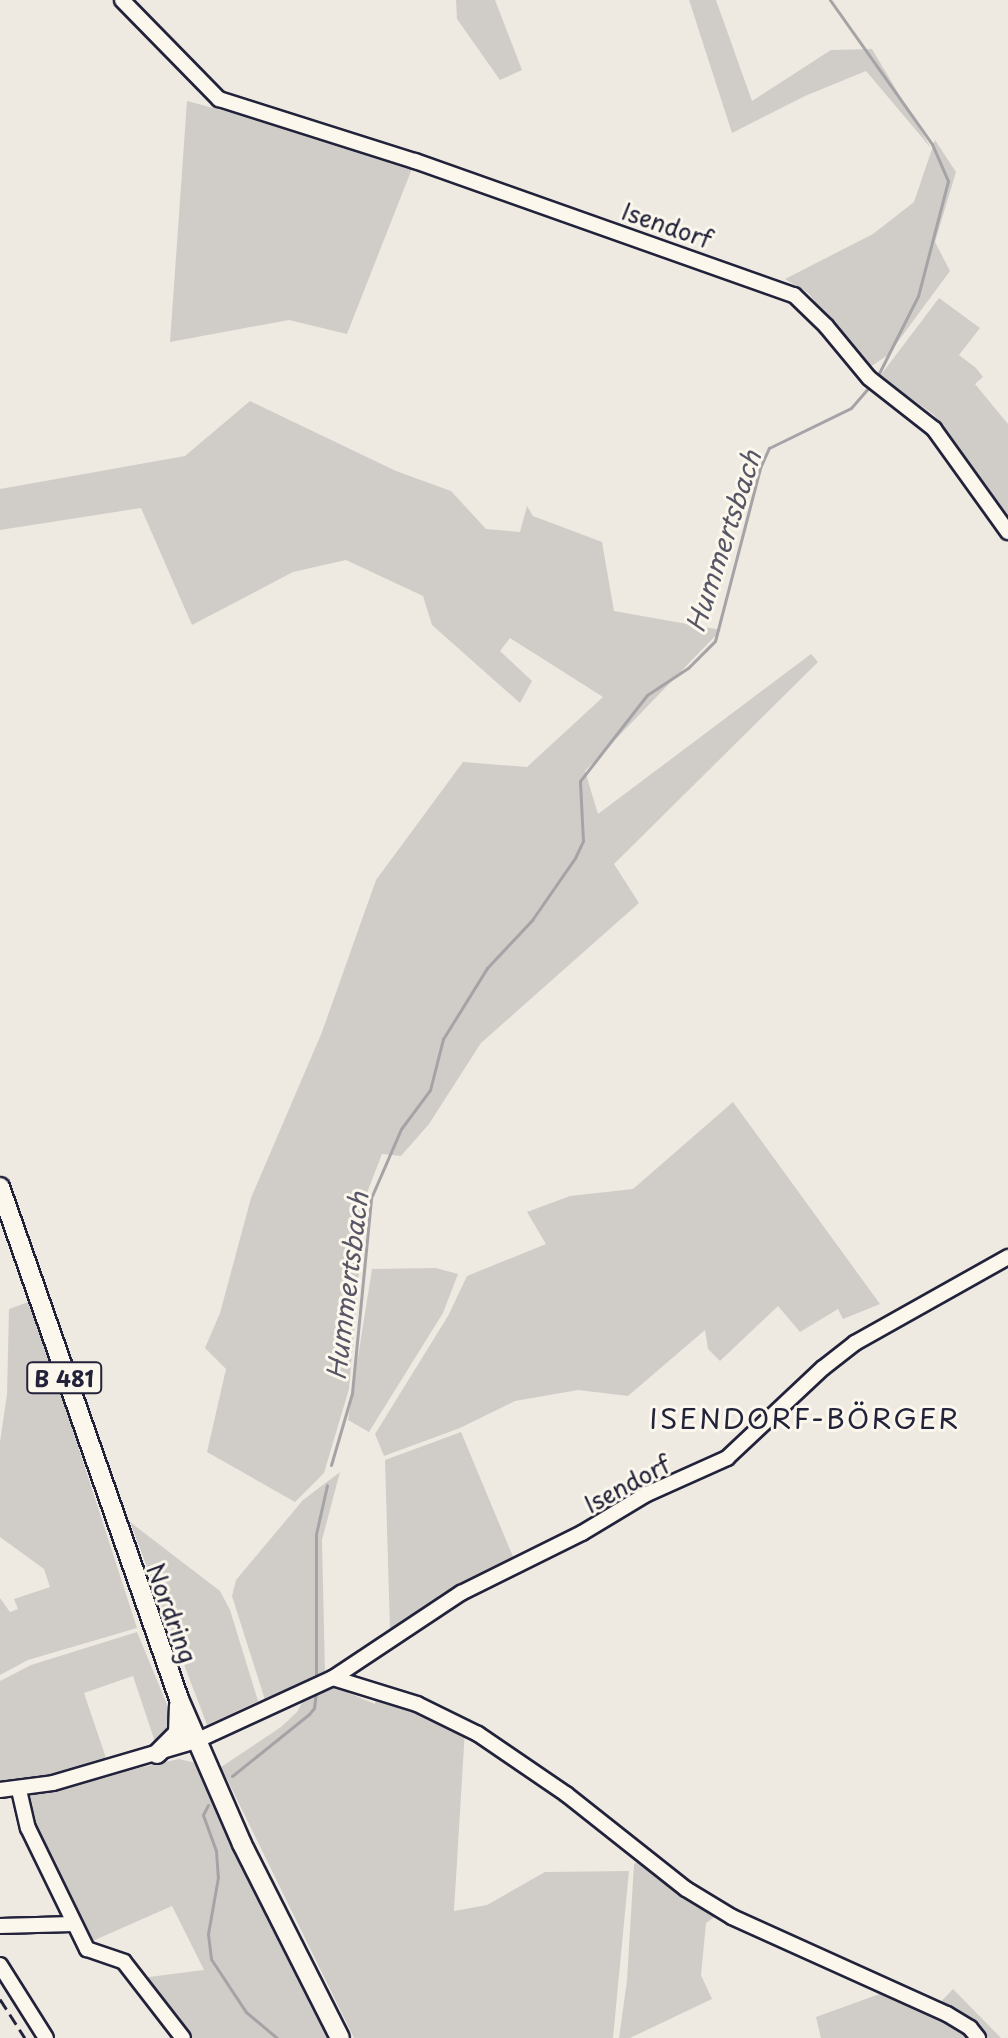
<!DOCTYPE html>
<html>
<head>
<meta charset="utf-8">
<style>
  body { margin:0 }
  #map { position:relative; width:1008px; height:2038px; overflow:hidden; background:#eeeae2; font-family:"Playpen Sans",sans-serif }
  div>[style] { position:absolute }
  .green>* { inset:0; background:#d0cdc9 }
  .stream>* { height:3px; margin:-1.5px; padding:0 1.5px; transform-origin:1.5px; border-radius:1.5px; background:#a6a3a7 }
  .roads { filter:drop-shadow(2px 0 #22223b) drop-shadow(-2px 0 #22223b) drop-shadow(0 2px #22223b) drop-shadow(0 -2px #22223b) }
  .minor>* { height:14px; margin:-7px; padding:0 7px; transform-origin:7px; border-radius:7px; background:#fbf7ec }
  .major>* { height:18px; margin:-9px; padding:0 9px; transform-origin:9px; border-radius:9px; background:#fbf7ec }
  .rail>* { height:3px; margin-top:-1.5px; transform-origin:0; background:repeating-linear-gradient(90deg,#22223b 0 12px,transparent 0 18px) }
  span { translate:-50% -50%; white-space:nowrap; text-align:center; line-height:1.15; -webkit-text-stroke:6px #fbf7ec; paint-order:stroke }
  .shield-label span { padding:2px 6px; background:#fbf7ec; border:2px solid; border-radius:6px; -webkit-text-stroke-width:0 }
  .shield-label { font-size:22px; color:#22223b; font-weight:700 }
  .street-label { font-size:24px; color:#22223b }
  .water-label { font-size:26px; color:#575666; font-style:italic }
  .quarter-label { font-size:28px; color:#22223b; letter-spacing:2px }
</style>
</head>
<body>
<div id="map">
  <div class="green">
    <i style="clip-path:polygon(456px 0,495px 0,522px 70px,500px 80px,457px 19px)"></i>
    <i style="clip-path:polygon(689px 0,716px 0,752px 101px,831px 50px,872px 49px,931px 148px,866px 71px,805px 96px,732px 133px)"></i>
    <i style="clip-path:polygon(187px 101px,415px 161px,347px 334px,289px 320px,170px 342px)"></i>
    <i style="clip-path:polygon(935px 140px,956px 172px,935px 242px,950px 271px,888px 355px,870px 367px,808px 293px,785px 279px,873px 234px,914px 202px)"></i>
    <i style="clip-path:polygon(939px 298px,980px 328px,959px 355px,976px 368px,983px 377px,975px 384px,1008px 424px,1008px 516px,934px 415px,880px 376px)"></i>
    <i style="clip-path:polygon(250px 401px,396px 471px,451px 491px,486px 529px,520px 532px,527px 506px,533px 516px,602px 542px,614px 611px,721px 630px,585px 771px,598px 814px,811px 654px,818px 662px,614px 864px,639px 903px,481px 1043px,429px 1124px,401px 1156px,382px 1154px,365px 1198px,349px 1389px,324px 1473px,295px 1502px,207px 1452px,226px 1369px,205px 1348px,220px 1313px,251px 1198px,322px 1032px,376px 880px,463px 762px,527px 767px,603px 697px,510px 638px,500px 651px,532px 681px,520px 703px,432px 625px,423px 596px,346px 560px,293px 572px,192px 625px,141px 508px,0 530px,0 489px,185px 456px)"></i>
    <i style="clip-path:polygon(733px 1102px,880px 1304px,843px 1319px,838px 1309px,800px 1332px,778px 1306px,720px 1361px,708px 1349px,705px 1330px,628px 1396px,578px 1390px,515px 1401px,460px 1428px,384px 1456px,375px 1434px,448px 1316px,467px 1276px,546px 1244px,527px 1212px,570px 1196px,633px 1189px)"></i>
    <i style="clip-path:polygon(436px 1268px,458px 1274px,443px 1313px,369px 1432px,348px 1420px,372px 1269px)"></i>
    <i style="clip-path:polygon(31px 1301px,137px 1628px,28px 1660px,0 1675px,0 1598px,10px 1612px,18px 1609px,14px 1599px,50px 1587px,44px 1569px,0 1537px,0 1442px,7px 1394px,9px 1309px)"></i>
    <i style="clip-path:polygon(461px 1432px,514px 1559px,452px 1589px,390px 1630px,385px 1460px)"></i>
    <i style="clip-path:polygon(340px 1472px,322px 1540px,325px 1673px,265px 1700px,232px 1596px,236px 1580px,303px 1500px)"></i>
    <i style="clip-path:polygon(130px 1522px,220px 1591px,230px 1610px,258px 1701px,207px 1725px)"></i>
    <i style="clip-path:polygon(137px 1632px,171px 1714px,168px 1734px,155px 1742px,133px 1676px,84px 1693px,107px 1761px,40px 1779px,0 1784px,0 1681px,31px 1665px)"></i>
    <i style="clip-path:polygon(332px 1686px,375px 1704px,376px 1697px,414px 1706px,465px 1730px,454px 1911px,487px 1905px,545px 1872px,629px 1871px,613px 2038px,354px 2038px,221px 1767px,281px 1727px,297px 1712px,304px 1699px)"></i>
    <i style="clip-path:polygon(179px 1759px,196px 1763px,253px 1887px,336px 2038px,188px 2038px,141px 1978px,204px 1970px,172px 1906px,88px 1943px,32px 1827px,24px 1793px)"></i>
    <i style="clip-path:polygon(640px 1861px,719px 1914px,706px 1923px,701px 1975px,712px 1999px,630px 2038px,619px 2038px,627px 1980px,634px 1864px)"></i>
    <i style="clip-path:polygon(953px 1989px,1001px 2038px,821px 2038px,816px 2017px,885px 1992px,931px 2012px)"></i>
  </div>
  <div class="stream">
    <i style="left:830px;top:0;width:176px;rotate:54.7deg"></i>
    <i style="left:932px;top:144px;width:40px;rotate:66.6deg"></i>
    <i style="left:948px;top:181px;width:119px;rotate:104.6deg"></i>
    <i style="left:918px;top:296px;width:93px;rotate:116.8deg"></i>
    <i style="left:331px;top:1465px;width:75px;rotate:-73.7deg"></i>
    <i style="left:352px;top:1393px;width:196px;rotate:-84.4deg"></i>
    <i style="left:371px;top:1198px;width:75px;rotate:-66.5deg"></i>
    <i style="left:401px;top:1129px;width:49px;rotate:-53.4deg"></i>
    <i style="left:430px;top:1090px;width:53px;rotate:-75.7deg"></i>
    <i style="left:443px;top:1039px;width:84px;rotate:-58.2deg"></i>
    <i style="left:487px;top:968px;width:66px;rotate:-46.8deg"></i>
    <i style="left:532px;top:920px;width:75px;rotate:-55.3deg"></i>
    <i style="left:575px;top:858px;width:19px;rotate:-65deg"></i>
    <i style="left:583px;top:841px;width:60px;rotate:-92.9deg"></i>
    <i style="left:580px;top:781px;width:109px;rotate:-52.1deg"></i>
    <i style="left:647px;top:695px;width:49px;rotate:-33.4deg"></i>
    <i style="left:688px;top:668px;width:38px;rotate:-45deg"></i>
    <i style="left:715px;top:641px;width:179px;rotate:-75.4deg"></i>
    <i style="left:760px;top:468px;width:22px;rotate:-66deg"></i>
    <i style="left:769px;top:448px;width:91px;rotate:-26deg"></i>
    <i style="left:851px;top:408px;width:30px;rotate:-49deg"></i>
    <i style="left:316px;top:1679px;width:145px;rotate:-90deg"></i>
    <i style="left:316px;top:1534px;width:50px;rotate:-77.3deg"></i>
    <i style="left:232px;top:1776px;width:99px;rotate:-38.8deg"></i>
    <i style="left:309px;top:1714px;width:8px;rotate:-50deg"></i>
    <i style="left:314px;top:1708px;width:17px;rotate:-83deg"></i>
    <i style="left:208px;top:1805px;width:11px;rotate:117deg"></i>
    <i style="left:203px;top:1815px;width:38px;rotate:70deg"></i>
    <i style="left:216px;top:1851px;width:26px;rotate:86deg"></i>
    <i style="left:218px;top:1877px;width:58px;rotate:100deg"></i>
    <i style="left:208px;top:1934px;width:25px;rotate:83deg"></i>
    <i style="left:211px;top:1959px;width:64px;rotate:56.6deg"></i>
    <i style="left:246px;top:2012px;width:40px;rotate:40deg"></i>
  </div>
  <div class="roads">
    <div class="minor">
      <i style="left:122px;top:0;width:139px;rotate:45.6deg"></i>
      <i style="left:219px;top:99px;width:206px;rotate:17.6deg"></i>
      <i style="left:415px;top:161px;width:402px;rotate:19.5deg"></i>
      <i style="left:794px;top:295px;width:45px;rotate:44.1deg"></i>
      <i style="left:826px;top:326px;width:67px;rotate:50.4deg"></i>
      <i style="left:869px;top:378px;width:83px;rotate:38.1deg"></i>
      <i style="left:934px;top:429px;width:127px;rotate:54.3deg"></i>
      <i style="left:333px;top:1678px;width:88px;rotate:17.2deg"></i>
      <i style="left:417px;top:1704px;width:68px;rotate:26.2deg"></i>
      <i style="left:478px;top:1734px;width:107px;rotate:34.3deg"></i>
      <i style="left:566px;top:1794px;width:153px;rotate:38.4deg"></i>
      <i style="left:686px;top:1889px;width:54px;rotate:31.3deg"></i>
      <i style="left:732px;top:1917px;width:236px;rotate:24.3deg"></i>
      <i style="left:947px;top:2014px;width:27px;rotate:31deg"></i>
      <i style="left:970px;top:2028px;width:13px;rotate:51deg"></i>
      <i style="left:0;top:1790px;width:53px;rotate:-7.5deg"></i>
      <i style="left:53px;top:1783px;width:149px;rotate:-16.4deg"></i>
      <i style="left:196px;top:1741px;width:151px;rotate:-24.7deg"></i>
      <i style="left:333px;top:1678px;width:154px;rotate:-33.6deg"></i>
      <i style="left:461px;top:1593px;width:135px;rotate:-26.4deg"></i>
      <i style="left:582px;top:1533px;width:76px;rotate:-31deg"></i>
      <i style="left:647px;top:1494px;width:88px;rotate:-24.2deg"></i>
      <i style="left:727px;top:1458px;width:132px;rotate:-43.2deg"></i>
      <i style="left:823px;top:1368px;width:41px;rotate:-38deg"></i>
      <i style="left:855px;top:1343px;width:176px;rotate:-29.3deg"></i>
      <i style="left:19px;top:1790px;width:39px;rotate:77deg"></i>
      <i style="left:28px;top:1828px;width:135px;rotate:64deg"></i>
      <i style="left:87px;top:1949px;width:39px;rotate:19deg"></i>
      <i style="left:124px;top:1962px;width:96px;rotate:52.2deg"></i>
      <i style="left:0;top:1926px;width:73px;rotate:-1.6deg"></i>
      <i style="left:0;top:1965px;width:86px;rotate:57.8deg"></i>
    </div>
    <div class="major">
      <i style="left:0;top:1187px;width:542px;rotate:70.73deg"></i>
      <i style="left:179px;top:1699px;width:158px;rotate:66.5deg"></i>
      <i style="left:242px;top:1844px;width:217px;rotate:63.2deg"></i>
      <i style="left:157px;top:1754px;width:30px;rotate:-45deg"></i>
      <i style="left:178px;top:1733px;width:28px;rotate:-88deg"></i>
    </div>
  </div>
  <div class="rail">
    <i style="left:0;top:1999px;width:46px;rotate:57.3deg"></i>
  </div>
  <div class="shield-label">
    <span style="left:64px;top:1378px">B 481</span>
  </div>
  <div class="street-label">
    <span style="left:667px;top:225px;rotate:19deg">Isendorf</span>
    <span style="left:627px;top:1484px;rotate:-28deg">Isendorf</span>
    <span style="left:172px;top:1613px;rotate:70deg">Nordring</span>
  </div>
  <div class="water-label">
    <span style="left:723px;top:541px;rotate:-72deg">Hummertsbach</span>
    <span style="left:347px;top:1286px;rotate:-83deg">Hummertsbach</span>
  </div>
  <div class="quarter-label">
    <span style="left:805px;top:1418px">ISENDORF-BÖRGER</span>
  </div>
</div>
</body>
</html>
